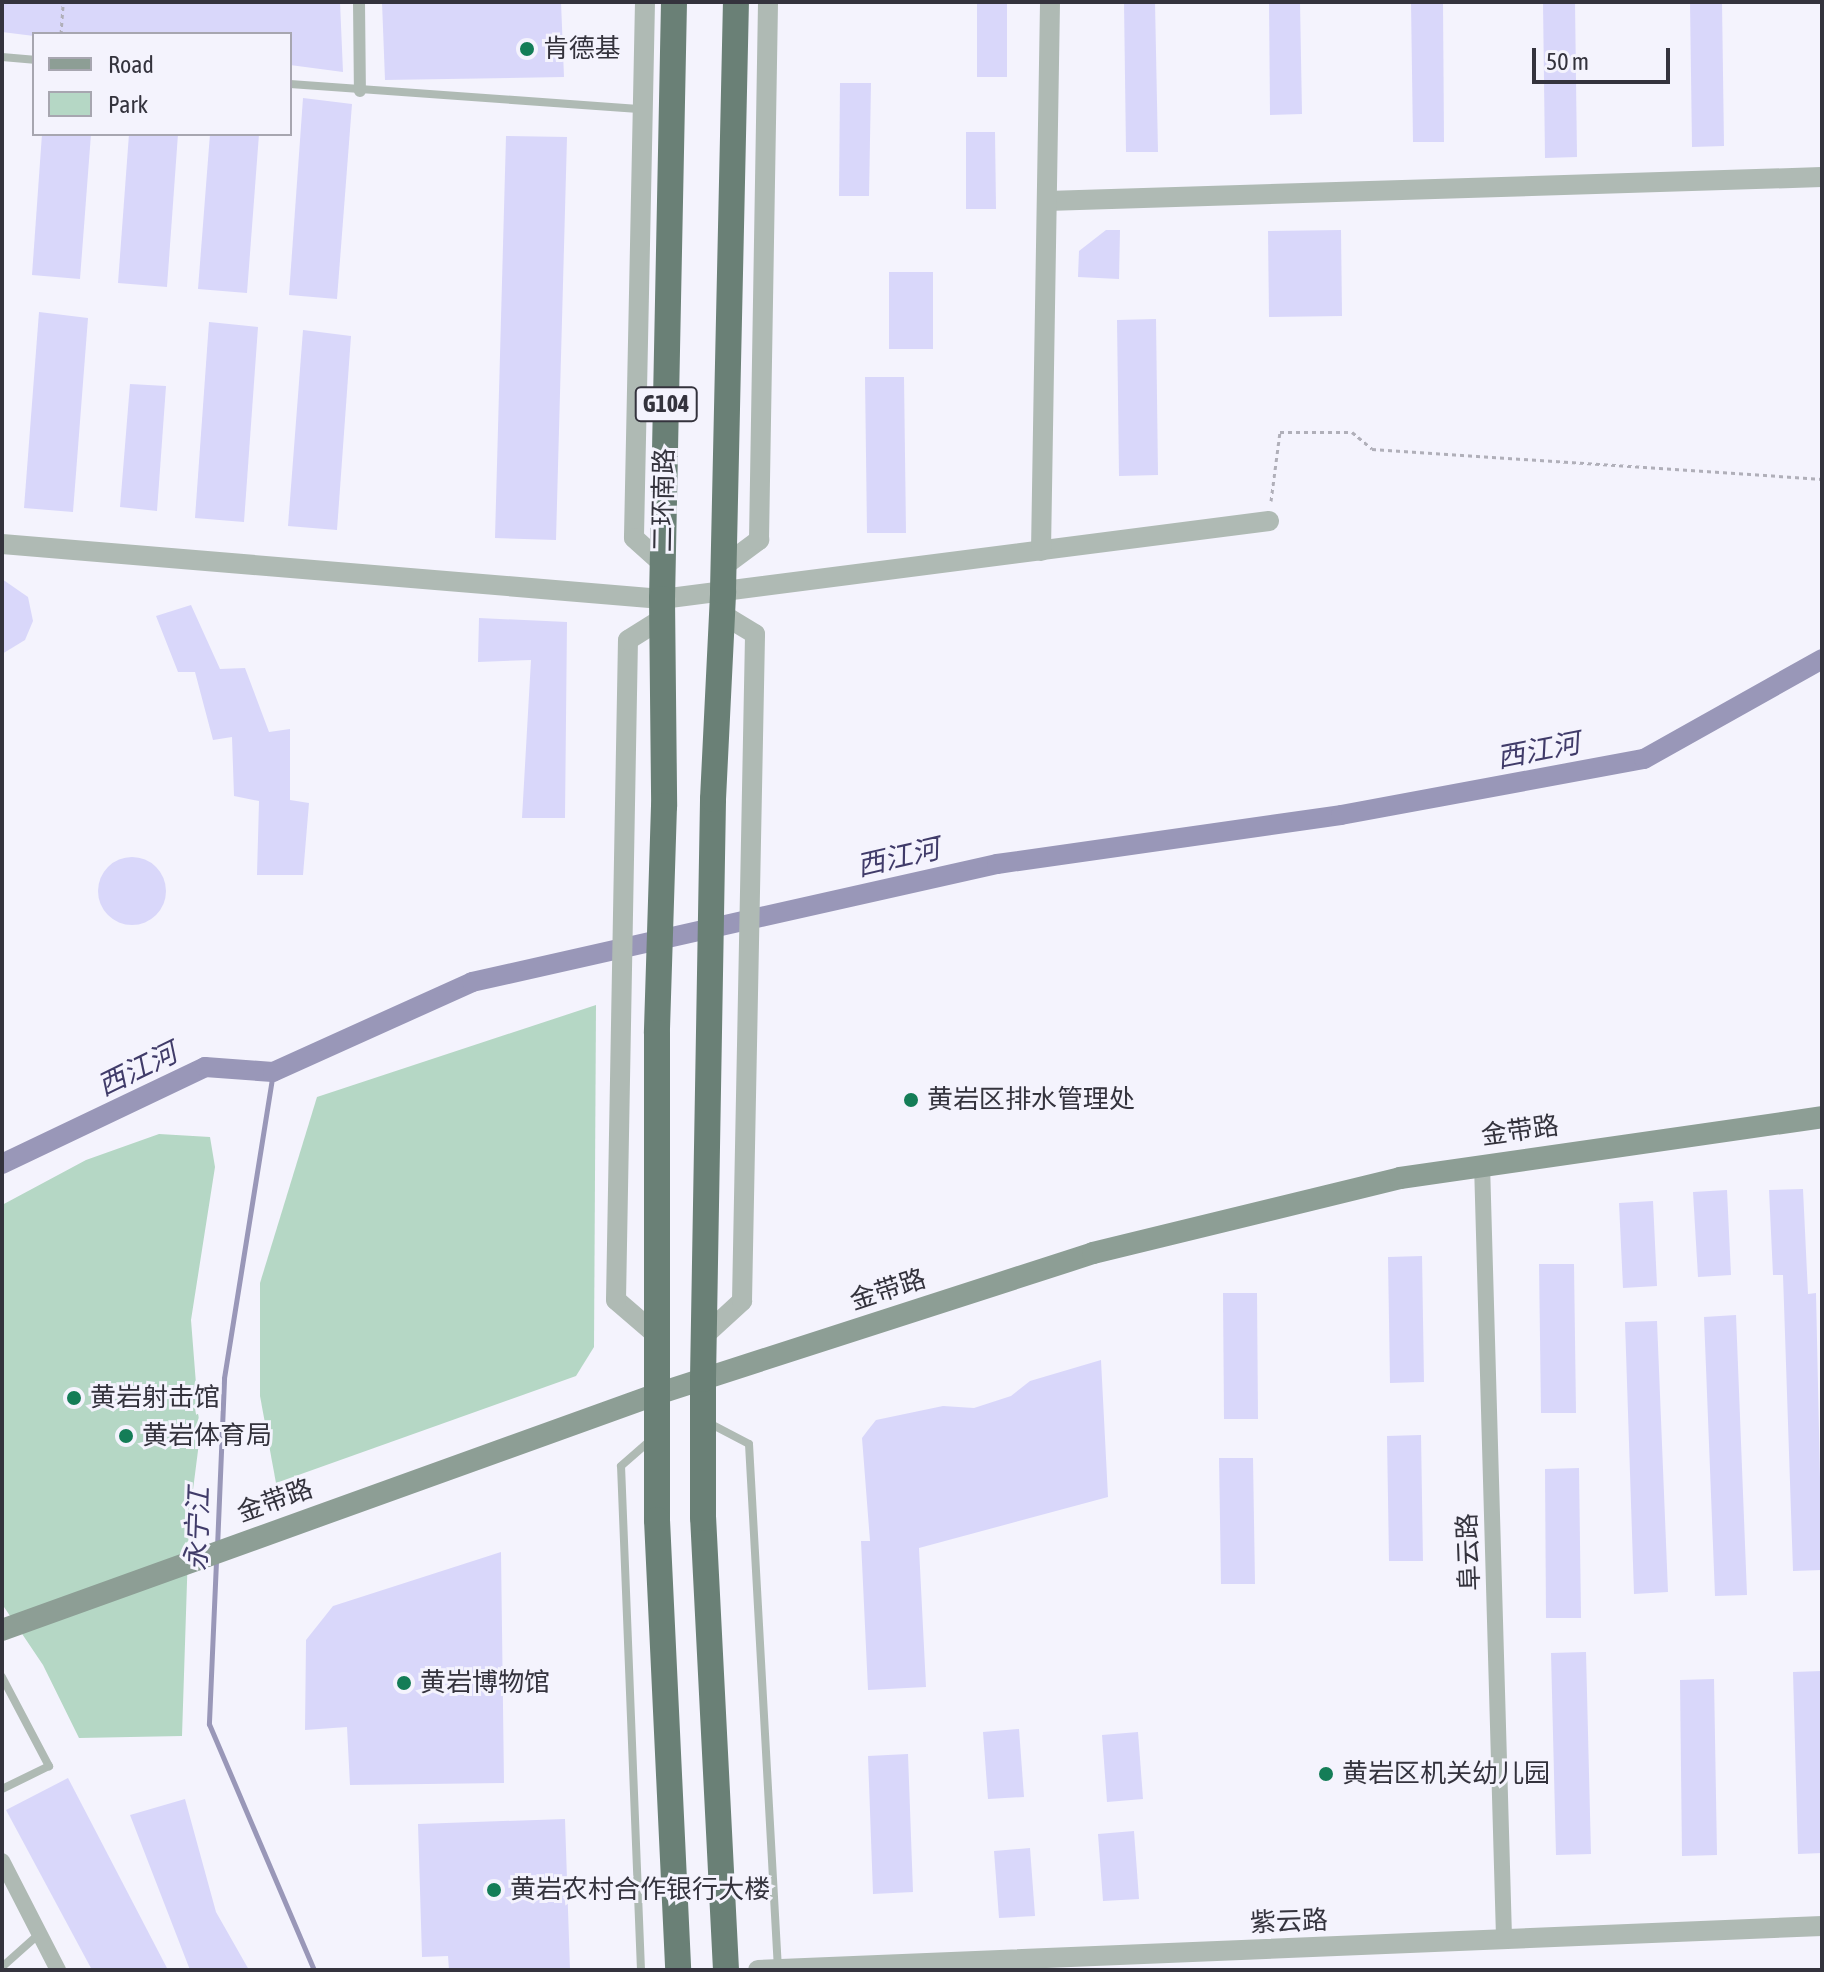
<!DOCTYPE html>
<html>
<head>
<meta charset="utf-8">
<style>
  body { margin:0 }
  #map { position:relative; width:1824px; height:1972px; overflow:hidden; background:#f4f3fd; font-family:"Asap Condensed","Noto Sans SC",sans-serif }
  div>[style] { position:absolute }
  .green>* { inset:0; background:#b5d7c5 }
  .stream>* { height:5px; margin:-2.5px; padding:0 2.5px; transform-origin:2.5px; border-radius:2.5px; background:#9997b8 }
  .canal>* { height:20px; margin:-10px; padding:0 10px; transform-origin:10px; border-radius:10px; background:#9997b8 }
  .building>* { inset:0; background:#d9d7fa }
  .round { border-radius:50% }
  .path>* { height:3px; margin-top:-1.5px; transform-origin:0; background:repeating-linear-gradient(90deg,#b0afb9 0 4px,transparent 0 8px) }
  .service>* { height:8px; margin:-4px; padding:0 4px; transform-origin:4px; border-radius:4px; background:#afbab4 }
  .pedestrian>* { height:12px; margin:-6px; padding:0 6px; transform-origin:6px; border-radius:6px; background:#afbab4 }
  .minor>* { height:16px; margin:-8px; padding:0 8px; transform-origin:8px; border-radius:8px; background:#afbab4 }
  .tertiary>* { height:20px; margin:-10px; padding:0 10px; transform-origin:10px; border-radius:10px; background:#afbab4 }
  .secondary>* { height:22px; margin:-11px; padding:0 11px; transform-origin:11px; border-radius:11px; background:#8d9e95 }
  .trunk>* { height:26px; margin:-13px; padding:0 13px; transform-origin:13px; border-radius:13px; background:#6a8076 }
  .dots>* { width:22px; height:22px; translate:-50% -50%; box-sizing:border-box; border:4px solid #f4f3fd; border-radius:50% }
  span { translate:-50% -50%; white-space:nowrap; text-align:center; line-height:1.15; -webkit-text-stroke:6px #f4f3fd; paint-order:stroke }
  .shield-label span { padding:2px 6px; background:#f4f3fd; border:2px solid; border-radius:6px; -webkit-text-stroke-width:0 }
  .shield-label { font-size:24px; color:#34333d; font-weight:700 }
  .poi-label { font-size:26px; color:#34333d }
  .left { translate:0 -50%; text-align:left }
  .street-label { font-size:26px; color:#34333d }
  .water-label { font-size:28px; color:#403b69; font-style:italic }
  .frame { position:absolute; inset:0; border:4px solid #34333d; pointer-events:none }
  .legend { position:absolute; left:32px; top:32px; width:260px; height:104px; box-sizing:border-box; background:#f4f3fd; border:2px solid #a7a6b0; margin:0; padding:10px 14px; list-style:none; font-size:24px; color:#34333d }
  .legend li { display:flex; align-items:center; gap:16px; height:40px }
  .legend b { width:40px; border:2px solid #a7a6b0 }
  .scale { position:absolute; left:1532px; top:48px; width:138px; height:36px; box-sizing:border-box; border:4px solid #34333d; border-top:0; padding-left:10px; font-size:24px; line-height:28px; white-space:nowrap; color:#34333d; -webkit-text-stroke:6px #f4f3fd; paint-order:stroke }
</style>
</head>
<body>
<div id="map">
  <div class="green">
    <i style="clip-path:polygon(596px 1005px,594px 1347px,576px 1376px,276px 1483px,260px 1396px,260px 1283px,317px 1097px)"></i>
    <i style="clip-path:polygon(159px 1134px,210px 1137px,215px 1167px,191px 1320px,200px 1435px,189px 1521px,182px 1736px,79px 1738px,43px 1665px,2px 1604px,2px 1205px,86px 1160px)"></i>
  </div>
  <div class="stream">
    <i style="left:217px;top:1547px;width:169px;rotate:-87.6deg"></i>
    <i style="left:224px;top:1378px;width:310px;rotate:-80.9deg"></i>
    <i style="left:216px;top:1561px;width:163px;rotate:92.5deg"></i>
    <i style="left:209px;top:1724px;width:267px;rotate:66.9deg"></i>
  </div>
  <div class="canal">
    <i style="left:2px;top:1164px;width:225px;rotate:-25.5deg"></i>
    <i style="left:205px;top:1067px;width:68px;rotate:4.2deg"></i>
    <i style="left:273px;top:1072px;width:218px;rotate:-24.3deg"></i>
    <i style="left:472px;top:982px;width:538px;rotate:-12.67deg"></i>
    <i style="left:997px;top:864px;width:347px;rotate:-8.1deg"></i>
    <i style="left:1341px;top:815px;width:308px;rotate:-10.5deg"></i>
    <i style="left:1644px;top:759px;width:204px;rotate:-29.3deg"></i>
  </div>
  <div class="building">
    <i style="clip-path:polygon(2px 2px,340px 2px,343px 72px,290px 65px,290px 34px,34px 36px,2px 32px)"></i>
    <i style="clip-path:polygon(382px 2px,561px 2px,564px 77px,385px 80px)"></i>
    <i style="clip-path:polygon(977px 2px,1007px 2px,1007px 77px,977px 77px)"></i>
    <i style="clip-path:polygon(1124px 2px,1155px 2px,1158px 152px,1126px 152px)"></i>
    <i style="clip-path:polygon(1269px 2px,1300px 2px,1302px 114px,1270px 115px)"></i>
    <i style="clip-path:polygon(1411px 2px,1443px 2px,1444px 142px,1413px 142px)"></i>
    <i style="clip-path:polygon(1543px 2px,1575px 2px,1577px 157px,1545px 158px)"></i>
    <i style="clip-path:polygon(1690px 2px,1722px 2px,1724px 146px,1692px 147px)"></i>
    <i style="clip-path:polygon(840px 83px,871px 83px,869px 196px,839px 196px)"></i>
    <i style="clip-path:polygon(303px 98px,352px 104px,337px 299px,289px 295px)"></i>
    <i style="clip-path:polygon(966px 132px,995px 132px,996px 209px,966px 209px)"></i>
    <i style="clip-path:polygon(42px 134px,91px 134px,80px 279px,32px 275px)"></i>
    <i style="clip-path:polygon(129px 134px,178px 134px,167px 287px,118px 283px)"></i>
    <i style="clip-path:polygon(210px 134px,259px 134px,247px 293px,198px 289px)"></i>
    <i style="clip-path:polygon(506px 136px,567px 137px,556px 540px,495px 538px)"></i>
    <i style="clip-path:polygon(1106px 230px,1120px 230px,1119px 279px,1078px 277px,1079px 251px)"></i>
    <i style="clip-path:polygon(1341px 230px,1342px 316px,1269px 317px,1268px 231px)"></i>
    <i style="clip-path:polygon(889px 272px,933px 272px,933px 349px,889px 349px)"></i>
    <i style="clip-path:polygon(39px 312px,88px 318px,73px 512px,24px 508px)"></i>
    <i style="clip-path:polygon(1156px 319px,1158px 475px,1119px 476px,1117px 320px)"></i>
    <i style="clip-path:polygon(209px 322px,258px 327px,244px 522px,195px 518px)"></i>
    <i style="clip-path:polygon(303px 330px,351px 336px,337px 530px,288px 526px)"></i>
    <i style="clip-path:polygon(865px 377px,904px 377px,906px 533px,867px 533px)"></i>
    <i style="clip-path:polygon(130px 384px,166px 386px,157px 511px,120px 507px)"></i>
    <i style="clip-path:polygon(2px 579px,28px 597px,33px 621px,25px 640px,2px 654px)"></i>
    <i style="clip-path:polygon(191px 605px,220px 669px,245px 668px,269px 732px,290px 729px,290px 800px,309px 803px,303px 875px,257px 875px,259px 801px,234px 796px,232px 737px,213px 740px,195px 672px,178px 672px,156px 616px)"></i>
    <i style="clip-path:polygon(479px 618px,567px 622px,565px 818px,522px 818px,531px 660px,478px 662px)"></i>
    <i class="round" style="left:98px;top:857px;width:68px;height:68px"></i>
    <i style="clip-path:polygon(1803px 1189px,1808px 1294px,1816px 1293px,1822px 1570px,1793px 1571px,1783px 1275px,1773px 1275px,1769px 1190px)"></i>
    <i style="clip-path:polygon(1727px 1190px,1731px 1275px,1698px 1277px,1693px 1192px)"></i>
    <i style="clip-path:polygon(1653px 1201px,1657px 1286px,1623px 1288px,1619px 1203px)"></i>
    <i style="clip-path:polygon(1422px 1256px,1424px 1382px,1390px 1383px,1388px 1257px)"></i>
    <i style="clip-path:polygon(1539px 1264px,1574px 1264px,1576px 1413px,1541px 1413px)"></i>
    <i style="clip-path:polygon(1223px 1293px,1257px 1293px,1258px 1419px,1224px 1419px)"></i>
    <i style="clip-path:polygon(1736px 1315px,1747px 1595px,1715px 1596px,1704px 1317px)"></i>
    <i style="clip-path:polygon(1657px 1321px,1668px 1592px,1634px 1594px,1625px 1322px)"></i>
    <i style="clip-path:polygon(1101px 1360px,1108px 1497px,919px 1548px,926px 1687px,868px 1690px,861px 1541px,870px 1541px,862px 1438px,868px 1430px,876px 1420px,943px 1406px,974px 1408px,1011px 1396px,1030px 1381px)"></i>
    <i style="clip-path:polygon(1421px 1435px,1423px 1561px,1389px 1561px,1387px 1436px)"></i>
    <i style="clip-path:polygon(1219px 1458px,1253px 1458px,1255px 1584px,1221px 1584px)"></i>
    <i style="clip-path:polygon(1579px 1468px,1581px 1618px,1546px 1618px,1545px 1469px)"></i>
    <i style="clip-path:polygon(501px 1552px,504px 1783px,350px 1785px,347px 1727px,305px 1730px,306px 1640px,333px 1606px)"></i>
    <i style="clip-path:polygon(1586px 1652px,1591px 1854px,1556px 1855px,1551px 1653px)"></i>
    <i style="clip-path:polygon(1822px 1671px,1822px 1853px,1798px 1854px,1793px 1672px)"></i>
    <i style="clip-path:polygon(1714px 1679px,1717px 1855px,1682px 1856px,1680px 1680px)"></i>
    <i style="clip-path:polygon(1019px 1729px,1024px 1797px,988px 1799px,983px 1732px)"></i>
    <i style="clip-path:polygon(1138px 1732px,1143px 1799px,1107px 1802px,1102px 1735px)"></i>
    <i style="clip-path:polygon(908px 1754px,913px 1892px,873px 1894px,868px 1756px)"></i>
    <i style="clip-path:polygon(68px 1778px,168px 1970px,92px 1970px,6px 1810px)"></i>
    <i style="clip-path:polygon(185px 1799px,216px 1912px,249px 1970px,190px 1970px,130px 1815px)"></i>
    <i style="clip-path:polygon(565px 1819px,570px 1970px,449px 1970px,448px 1956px,422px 1957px,418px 1824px)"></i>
    <i style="clip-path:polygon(1134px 1831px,1139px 1899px,1103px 1901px,1098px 1834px)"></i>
    <i style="clip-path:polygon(1030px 1848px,1035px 1916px,999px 1918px,994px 1851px)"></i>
  </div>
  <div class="path">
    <i style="left:61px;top:34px;width:32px;rotate:-86deg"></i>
    <i style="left:1271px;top:501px;width:70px;rotate:-82.6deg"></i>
    <i style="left:1280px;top:432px;width:72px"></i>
    <i style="left:1352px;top:432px;width:26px;rotate:40deg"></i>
    <i style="left:1372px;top:449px;width:451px;rotate:3.8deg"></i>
  </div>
  <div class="service">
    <i style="left:2px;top:57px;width:32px;rotate:5deg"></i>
    <i style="left:290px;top:84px;width:353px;rotate:4.1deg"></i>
    <i style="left:707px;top:1422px;width:47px;rotate:27.6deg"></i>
    <i style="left:749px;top:1444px;width:526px;rotate:86.84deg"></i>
    <i style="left:2px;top:1677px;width:101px;rotate:62.2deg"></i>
    <i style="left:49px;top:1766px;width:52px;rotate:153.9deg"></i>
    <i style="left:2px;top:1967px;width:50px;rotate:-41.7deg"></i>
    <i style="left:641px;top:1970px;width:504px;rotate:-92.27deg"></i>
    <i style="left:621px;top:1466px;width:41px;rotate:-41.1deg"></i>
  </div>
  <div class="pedestrian">
    <i style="left:359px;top:2px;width:89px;rotate:89.4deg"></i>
  </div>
  <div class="minor">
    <i style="left:1482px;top:1164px;width:775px;rotate:88.37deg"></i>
    <i style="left:2px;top:1861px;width:123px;rotate:62.8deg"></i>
  </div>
  <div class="tertiary">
    <i style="left:645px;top:2px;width:536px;rotate:91.18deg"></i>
    <i style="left:634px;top:538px;width:39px;rotate:42deg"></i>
    <i style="left:1047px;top:201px;width:775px;rotate:-1.77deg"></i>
    <i style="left:2px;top:544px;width:662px;rotate:4.76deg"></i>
    <i style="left:662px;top:599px;width:612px;rotate:-7.32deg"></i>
    <i style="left:1041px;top:551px;width:549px;rotate:-89.06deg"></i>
    <i style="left:724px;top:566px;width:44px;rotate:-36.6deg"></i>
    <i style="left:759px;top:540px;width:538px;rotate:-89.04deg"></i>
    <i style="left:704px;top:1336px;width:52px;rotate:-42.6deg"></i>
    <i style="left:742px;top:1301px;width:667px;rotate:-88.88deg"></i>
    <i style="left:755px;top:634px;width:37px;rotate:-149deg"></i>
    <i style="left:660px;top:1338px;width:58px;rotate:-139.2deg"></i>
    <i style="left:616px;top:1300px;width:660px;rotate:-88.96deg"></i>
    <i style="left:628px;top:640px;width:40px;rotate:-32deg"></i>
    <i style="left:758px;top:1970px;width:1065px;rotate:-2.37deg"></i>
  </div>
  <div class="secondary">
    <i style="left:2px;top:1630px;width:699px;rotate:-19.81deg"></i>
    <i style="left:660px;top:1393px;width:455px;rotate:-17.9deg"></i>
    <i style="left:1093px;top:1253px;width:316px;rotate:-13.7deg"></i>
    <i style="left:1400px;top:1178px;width:426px;rotate:-8.2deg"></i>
  </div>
  <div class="trunk">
    <i style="left:674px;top:2px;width:597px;rotate:91.15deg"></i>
    <i style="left:662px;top:599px;width:207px;rotate:89.4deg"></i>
    <i style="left:664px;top:806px;width:227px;rotate:91.8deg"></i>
    <i style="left:657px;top:1033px;width:487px;rotate:90deg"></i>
    <i style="left:657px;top:1520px;width:450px;rotate:87.3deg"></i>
    <i style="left:726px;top:1970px;width:453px;rotate:-92.9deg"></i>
    <i style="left:703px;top:1518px;width:139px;rotate:-90deg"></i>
    <i style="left:703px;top:1379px;width:580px;rotate:-89.01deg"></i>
    <i style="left:713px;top:799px;width:208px;rotate:-87.2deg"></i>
    <i style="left:723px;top:591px;width:589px;rotate:-88.74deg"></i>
  </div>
  <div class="dots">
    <i style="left:527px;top:49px;background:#147d57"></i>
    <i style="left:911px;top:1100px;background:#147d57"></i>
    <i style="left:74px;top:1398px;background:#147d57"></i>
    <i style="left:126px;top:1436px;background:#147d57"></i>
    <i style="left:404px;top:1683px;background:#147d57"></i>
    <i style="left:1326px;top:1774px;background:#147d57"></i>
    <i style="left:494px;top:1890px;background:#147d57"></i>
  </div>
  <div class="shield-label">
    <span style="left:666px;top:404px">G104</span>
  </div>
  <div class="poi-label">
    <span class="left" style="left:543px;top:49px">肯德基</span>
    <span class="left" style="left:927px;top:1100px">黄岩区排水管理处</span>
    <span class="left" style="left:90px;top:1398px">黄岩射击馆</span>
    <span class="left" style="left:142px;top:1436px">黄岩体育局</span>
    <span class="left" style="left:420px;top:1683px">黄岩博物馆</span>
    <span class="left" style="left:1342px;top:1774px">黄岩区机关幼儿园</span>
    <span class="left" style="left:510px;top:1890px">黄岩农村合作银行大楼</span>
  </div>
  <div class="street-label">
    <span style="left:664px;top:500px;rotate:-89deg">二环南路</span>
    <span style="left:1520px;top:1131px;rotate:-8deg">金带路</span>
    <span style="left:888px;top:1290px;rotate:-18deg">金带路</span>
    <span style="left:275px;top:1501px;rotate:-20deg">金带路</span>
    <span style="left:1469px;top:1552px;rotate:-92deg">阜云路</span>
    <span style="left:1289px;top:1922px;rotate:-2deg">紫云路</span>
  </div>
  <div class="water-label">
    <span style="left:1538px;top:750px;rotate:-11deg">西江河</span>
    <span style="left:898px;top:857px;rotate:-13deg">西江河</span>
    <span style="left:137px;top:1069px;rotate:-26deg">西江河</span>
    <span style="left:197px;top:1529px;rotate:-88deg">永宁江</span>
  </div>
  <div class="frame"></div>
  <ul class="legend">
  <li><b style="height:10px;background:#8d9e95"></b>Road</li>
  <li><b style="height:22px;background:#b5d7c5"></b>Park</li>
  </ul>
  <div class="scale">50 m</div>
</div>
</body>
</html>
